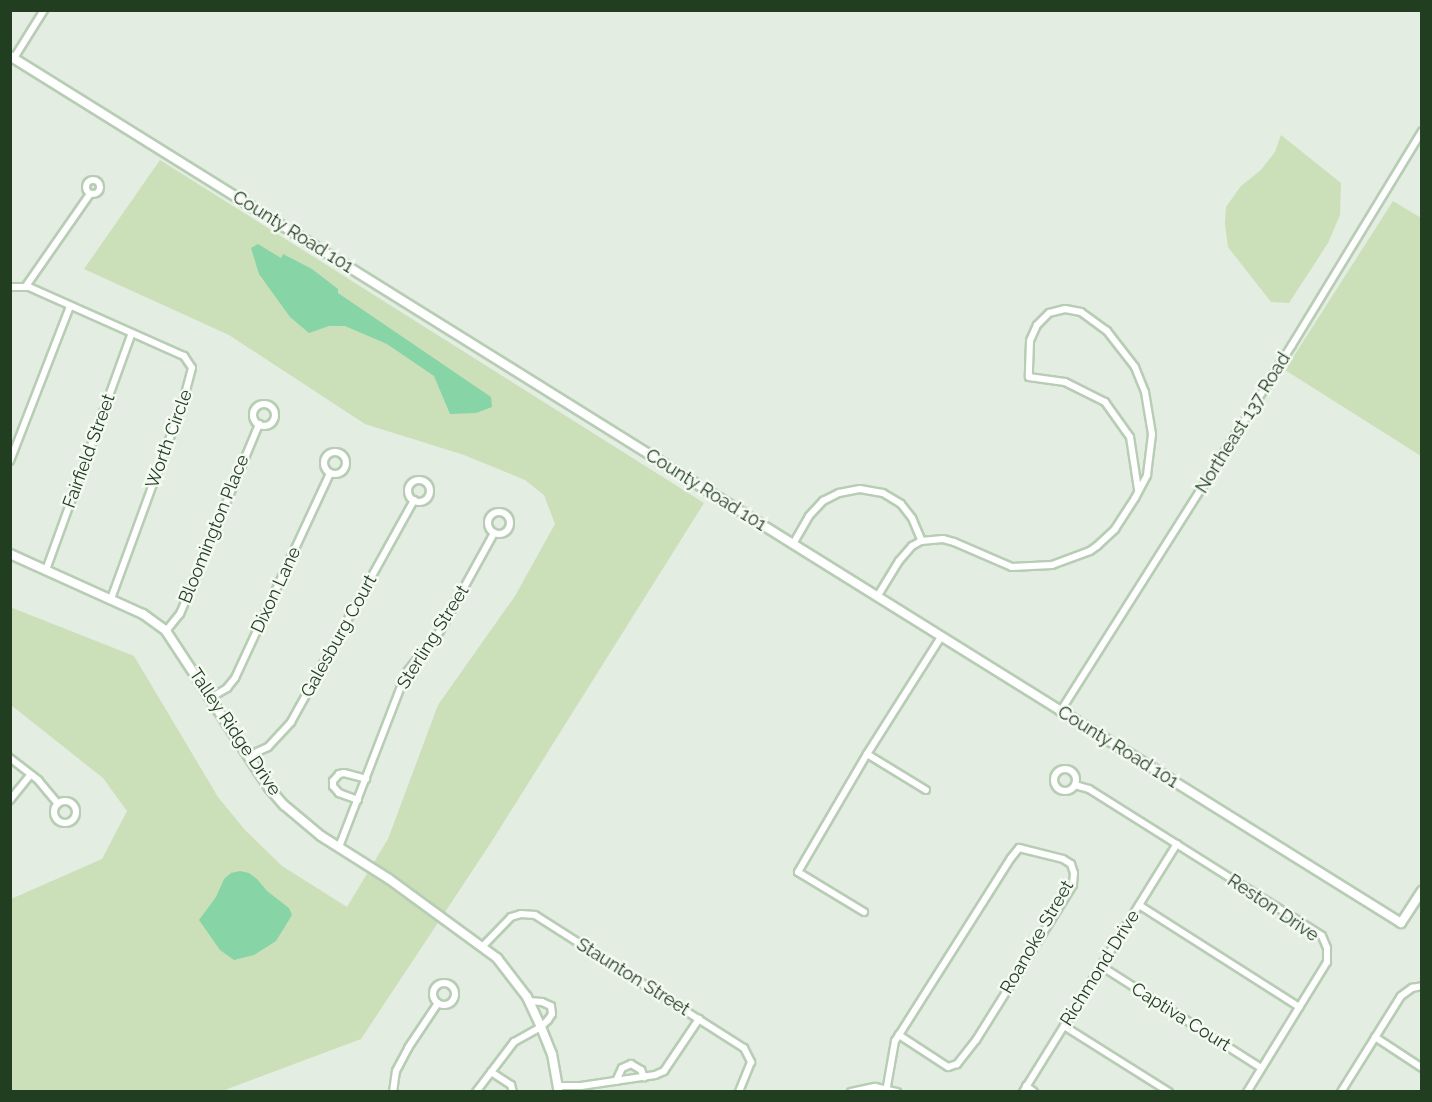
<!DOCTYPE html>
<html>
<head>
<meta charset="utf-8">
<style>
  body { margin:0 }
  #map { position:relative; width:1432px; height:1102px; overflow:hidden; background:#e3ede1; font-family:Raleway,sans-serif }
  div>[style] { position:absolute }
  .green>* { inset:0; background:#cbdfb9 }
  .water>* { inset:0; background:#87d4a7 }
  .roads { filter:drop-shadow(2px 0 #b7cdb4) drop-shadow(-2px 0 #b7cdb4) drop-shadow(0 2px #b7cdb4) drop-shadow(0 -2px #b7cdb4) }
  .street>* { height:6px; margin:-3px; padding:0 3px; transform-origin:3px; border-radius:3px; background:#fff }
  .street>.ring { margin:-3px; padding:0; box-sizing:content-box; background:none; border:6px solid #fff; border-radius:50% }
  .secondary>* { height:8px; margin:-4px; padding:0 4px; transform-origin:4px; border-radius:4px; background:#fff }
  span { translate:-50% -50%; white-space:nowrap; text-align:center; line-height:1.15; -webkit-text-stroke:5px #f4f9f2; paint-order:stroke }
  .street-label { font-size:18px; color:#213e21 }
  .frame { position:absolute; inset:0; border:12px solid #213e21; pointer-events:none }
</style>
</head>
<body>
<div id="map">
  <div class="green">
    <i style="clip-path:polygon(1281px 135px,1341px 183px,1340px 215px,1328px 243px,1289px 303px,1271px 302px,1253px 279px,1228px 247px,1225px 224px,1226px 207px,1241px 186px,1261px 170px,1275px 152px)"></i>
    <i style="clip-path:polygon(160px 160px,704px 503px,492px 841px,361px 1039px,222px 1091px,11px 1091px,11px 899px,102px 859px,127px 811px,103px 778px,11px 705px,10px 607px,134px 656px,218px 797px,245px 830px,282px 866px,347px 907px,388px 839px,438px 705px,515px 596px,555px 524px,544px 495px,525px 480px,464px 455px,365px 424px,229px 335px,84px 269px)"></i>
    <i style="clip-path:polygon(1393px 201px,1421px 218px,1421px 456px,1285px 370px)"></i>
  </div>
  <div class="water">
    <i style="clip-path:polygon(258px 244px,281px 258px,283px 254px,312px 269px,338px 289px,338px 293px,491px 397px,492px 407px,476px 413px,450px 414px,434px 376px,387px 344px,345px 326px,329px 326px,309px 333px,290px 317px,259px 274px,251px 248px)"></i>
    <i style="clip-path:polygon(240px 871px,249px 873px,257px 879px,267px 891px,289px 908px,292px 915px,276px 941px,254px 955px,234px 960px,220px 950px,199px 920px,216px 897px,224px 879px,231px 873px)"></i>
  </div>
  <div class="roads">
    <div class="street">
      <i style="left:14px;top:58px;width:57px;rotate:-58deg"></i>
      <i class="ring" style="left:86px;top:180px;width:8px;height:8px"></i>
      <i style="left:26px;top:286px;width:112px;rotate:-55.2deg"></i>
      <i style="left:10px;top:287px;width:19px"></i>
      <i style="left:29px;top:287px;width:170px;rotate:24deg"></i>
      <i style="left:184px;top:356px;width:14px;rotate:56deg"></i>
      <i style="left:192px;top:368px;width:35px;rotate:105deg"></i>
      <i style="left:183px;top:402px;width:210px;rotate:110.1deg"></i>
      <i class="ring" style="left:253px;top:404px;width:16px;height:16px"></i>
      <i class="ring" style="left:324px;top:452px;width:16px;height:16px"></i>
      <i style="left:10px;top:461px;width:166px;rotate:-68.8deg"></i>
      <i class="ring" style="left:408px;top:480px;width:16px;height:16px"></i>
      <i class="ring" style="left:488px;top:512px;width:16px;height:16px"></i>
      <i style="left:793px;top:544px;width:32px;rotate:-60deg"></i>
      <i style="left:809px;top:516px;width:21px;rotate:-47deg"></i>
      <i style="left:823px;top:501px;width:18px;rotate:-27deg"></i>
      <i style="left:839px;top:493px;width:21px;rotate:-11deg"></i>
      <i style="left:860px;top:489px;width:23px;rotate:10deg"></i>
      <i style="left:883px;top:493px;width:21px;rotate:31deg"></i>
      <i style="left:901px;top:504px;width:18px;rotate:52deg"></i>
      <i style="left:912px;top:518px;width:25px;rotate:67deg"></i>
      <i style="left:46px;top:570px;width:252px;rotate:-70.1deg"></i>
      <i style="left:877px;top:597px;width:42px;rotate:-58.6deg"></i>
      <i style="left:899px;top:561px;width:20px;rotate:-49deg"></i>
      <i style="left:912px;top:546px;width:10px;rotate:-29deg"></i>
      <i style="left:921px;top:541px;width:22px;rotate:-5deg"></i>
      <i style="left:943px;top:539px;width:11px;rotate:15deg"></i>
      <i style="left:954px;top:542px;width:63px;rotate:23.3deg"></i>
      <i style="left:1012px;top:567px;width:40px;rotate:-2.9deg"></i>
      <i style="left:1052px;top:565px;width:40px;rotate:-20.2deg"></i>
      <i style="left:1090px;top:551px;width:9px;rotate:-36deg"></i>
      <i style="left:1097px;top:546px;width:25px;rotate:-43deg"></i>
      <i style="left:1115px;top:529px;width:37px;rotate:-57deg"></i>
      <i style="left:1135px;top:498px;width:26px;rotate:-62deg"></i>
      <i style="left:1147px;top:475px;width:41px;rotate:-83deg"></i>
      <i style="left:1152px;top:434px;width:43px;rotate:-99.5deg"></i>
      <i style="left:1145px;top:392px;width:27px;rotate:-112deg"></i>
      <i style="left:1135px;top:367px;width:46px;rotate:-127.9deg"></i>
      <i style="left:1107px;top:331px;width:32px;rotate:-144deg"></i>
      <i style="left:1081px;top:312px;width:16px;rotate:-169deg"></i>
      <i style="left:1065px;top:309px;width:16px;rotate:166deg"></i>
      <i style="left:1049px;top:313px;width:17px;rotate:135deg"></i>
      <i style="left:1037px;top:325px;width:17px;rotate:114deg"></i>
      <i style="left:1030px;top:341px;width:36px;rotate:92deg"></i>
      <i style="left:1029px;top:377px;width:36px;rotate:8deg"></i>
      <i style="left:1065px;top:382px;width:45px;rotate:26.6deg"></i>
      <i style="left:1105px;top:402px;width:43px;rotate:54.5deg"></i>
      <i style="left:1130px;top:437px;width:53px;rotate:81.3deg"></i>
      <i style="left:166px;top:631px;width:22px;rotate:-51deg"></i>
      <i style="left:180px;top:614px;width:206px;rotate:-67.4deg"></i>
      <i style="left:210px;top:698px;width:20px;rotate:-30deg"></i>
      <i style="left:227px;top:688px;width:13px;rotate:-51deg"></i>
      <i style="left:235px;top:678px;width:226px;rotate:-65.1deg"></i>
      <i style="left:1060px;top:712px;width:434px;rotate:-57.7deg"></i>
      <i style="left:1292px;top:345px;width:250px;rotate:-58.7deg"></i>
      <i style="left:867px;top:754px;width:69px;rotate:31.4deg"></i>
      <i style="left:248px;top:756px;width:22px;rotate:-24deg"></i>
      <i style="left:268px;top:747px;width:34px;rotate:-47deg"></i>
      <i style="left:291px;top:722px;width:254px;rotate:-61deg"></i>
      <i style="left:10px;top:758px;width:36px;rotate:38deg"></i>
      <i style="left:38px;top:780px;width:31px;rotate:50deg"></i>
      <i class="ring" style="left:1054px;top:769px;width:16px;height:16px"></i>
      <i style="left:1075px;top:785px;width:15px;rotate:16deg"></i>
      <i style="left:1089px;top:789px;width:275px;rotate:32.2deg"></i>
      <i style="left:1322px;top:936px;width:13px;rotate:67deg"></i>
      <i style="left:1327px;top:948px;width:14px;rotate:90deg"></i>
      <i style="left:1327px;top:962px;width:153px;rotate:121.6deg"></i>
      <i style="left:10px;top:800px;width:33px;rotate:-51deg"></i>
      <i style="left:358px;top:800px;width:20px;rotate:-160deg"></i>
      <i style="left:339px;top:793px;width:9px;rotate:-131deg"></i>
      <i style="left:333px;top:786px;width:5px;rotate:-90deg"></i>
      <i style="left:333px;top:781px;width:9px;rotate:-49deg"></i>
      <i style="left:339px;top:774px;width:5px;rotate:-11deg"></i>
      <i style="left:344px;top:773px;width:23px;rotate:15deg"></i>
      <i class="ring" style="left:54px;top:801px;width:16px;height:16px"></i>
      <i style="left:339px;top:847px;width:186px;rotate:-68.9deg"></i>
      <i style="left:406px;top:673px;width:54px;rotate:-51deg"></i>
      <i style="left:440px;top:631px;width:112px;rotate:-61.1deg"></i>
      <i style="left:1139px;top:905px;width:190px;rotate:32.5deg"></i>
      <i style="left:864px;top:912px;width:77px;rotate:-148.8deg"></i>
      <i style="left:798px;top:872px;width:137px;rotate:-59.7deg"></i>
      <i style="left:867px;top:754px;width:138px;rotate:-57.7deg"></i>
      <i style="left:483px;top:946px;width:40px;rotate:-46deg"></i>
      <i style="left:511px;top:917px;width:10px;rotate:-17deg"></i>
      <i style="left:521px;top:914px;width:14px;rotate:4deg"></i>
      <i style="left:535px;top:915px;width:248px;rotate:32.5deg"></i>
      <i style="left:744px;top:1048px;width:16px;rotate:63deg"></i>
      <i style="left:751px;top:1062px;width:32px;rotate:112deg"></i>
      <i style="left:1101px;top:966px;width:190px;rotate:32.5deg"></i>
      <i class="ring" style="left:433px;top:983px;width:16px;height:16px"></i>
      <i style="left:1064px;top:1026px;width:124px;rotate:32.2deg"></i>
      <i style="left:1375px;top:1037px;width:56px;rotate:33.4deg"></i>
      <i style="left:491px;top:1072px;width:24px;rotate:33deg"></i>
      <i style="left:511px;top:1085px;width:7px;rotate:74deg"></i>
      <i style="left:616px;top:1081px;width:14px;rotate:-65deg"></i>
      <i style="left:622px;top:1068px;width:10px;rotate:-24deg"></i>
      <i style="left:631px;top:1064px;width:12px;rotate:31deg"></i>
      <i style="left:641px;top:1070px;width:8px;rotate:67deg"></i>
      <i style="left:559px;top:1086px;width:22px"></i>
      <i style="left:581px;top:1086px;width:75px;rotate:-8.5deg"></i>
      <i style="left:655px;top:1075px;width:10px;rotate:-24deg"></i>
      <i style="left:664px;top:1071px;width:63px;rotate:-56.1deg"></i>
      <i style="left:1026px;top:1086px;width:10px;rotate:37deg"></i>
      <i style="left:393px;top:1092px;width:21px;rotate:-82deg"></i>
      <i style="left:396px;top:1071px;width:26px;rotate:-62deg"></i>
      <i style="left:408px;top:1048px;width:54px;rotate:-56.3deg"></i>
      <i style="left:476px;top:1092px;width:63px;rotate:-52.8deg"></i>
      <i style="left:514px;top:1042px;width:31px;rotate:-29deg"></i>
      <i style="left:541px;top:1027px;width:10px;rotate:-45deg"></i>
      <i style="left:548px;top:1020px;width:7px;rotate:-56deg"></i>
      <i style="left:552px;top:1014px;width:8px;rotate:-97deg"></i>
      <i style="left:551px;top:1006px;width:10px;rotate:-156deg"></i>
      <i style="left:542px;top:1002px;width:13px;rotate:-176deg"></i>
      <i style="left:851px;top:1092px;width:25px;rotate:-12deg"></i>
      <i style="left:875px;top:1087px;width:23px;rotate:13deg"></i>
      <i style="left:886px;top:1092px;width:52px;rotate:-80deg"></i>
      <i style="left:895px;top:1041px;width:7px;rotate:-56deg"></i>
      <i style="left:899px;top:1035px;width:209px;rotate:-57.7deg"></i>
      <i style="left:1011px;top:858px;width:13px;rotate:-51deg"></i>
      <i style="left:1019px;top:848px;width:45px;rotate:14deg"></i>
      <i style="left:1063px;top:859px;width:9px;rotate:32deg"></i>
      <i style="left:1071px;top:864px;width:9px;rotate:72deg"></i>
      <i style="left:1074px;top:873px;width:12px;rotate:95deg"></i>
      <i style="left:1073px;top:885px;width:183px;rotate:122deg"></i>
      <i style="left:976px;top:1040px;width:31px;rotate:128deg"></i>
      <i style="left:957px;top:1064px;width:9px;rotate:162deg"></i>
      <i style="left:948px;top:1067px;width:59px;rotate:-146.9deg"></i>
      <i style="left:1023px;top:1092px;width:292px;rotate:-58.2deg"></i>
      <i style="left:1341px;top:1092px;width:113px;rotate:-58deg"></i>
      <i style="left:1401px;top:996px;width:14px;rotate:-36deg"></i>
      <i style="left:1412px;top:988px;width:10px;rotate:-11deg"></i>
    </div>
    <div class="secondary">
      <i style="left:10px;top:56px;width:1639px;rotate:31.93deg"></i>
      <i style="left:1401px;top:923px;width:38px;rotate:-57deg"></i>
      <i style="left:10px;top:554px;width:146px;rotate:24.3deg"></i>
      <i style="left:143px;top:614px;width:29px;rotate:36deg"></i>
      <i style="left:166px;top:631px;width:188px;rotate:56.7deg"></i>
      <i style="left:269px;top:788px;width:23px;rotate:49deg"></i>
      <i style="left:284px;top:805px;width:48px;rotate:40deg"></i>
      <i style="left:321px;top:836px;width:80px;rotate:32.3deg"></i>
      <i style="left:389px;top:879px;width:134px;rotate:36.2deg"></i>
      <i style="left:497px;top:958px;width:49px;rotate:52.4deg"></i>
      <i style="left:527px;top:997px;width:33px;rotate:65deg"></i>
      <i style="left:541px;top:1027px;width:29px;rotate:68deg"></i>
      <i style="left:552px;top:1054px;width:39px;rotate:80deg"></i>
    </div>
  </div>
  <div class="street-label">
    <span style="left:293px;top:232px;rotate:32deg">County Road 101</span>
    <span style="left:1243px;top:423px;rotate:-58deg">Northeast 137 Road</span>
    <span style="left:169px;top:439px;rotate:-70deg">Worth Circle</span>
    <span style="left:89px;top:451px;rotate:-70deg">Fairfield Street</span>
    <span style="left:706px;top:490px;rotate:32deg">County Road 101</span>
    <span style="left:214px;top:529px;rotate:-68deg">Bloomington Place</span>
    <span style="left:276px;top:590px;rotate:-65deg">Dixon Lane</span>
    <span style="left:339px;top:636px;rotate:-61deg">Galesburg Court</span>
    <span style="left:433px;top:637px;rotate:-58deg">Sterling Street</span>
    <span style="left:235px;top:732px;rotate:56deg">Talley Ridge Drive</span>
    <span style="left:1118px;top:747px;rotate:32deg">County Road 101</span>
    <span style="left:1273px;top:908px;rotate:34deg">Reston Drive</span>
    <span style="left:1037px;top:937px;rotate:-60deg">Roanoke Street</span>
    <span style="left:1100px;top:968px;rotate:-58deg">Richmond Drive</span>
    <span style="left:633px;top:977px;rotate:32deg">Staunton Street</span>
    <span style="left:1181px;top:1017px;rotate:32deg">Captiva Court</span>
  </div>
  <div class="frame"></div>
</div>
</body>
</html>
